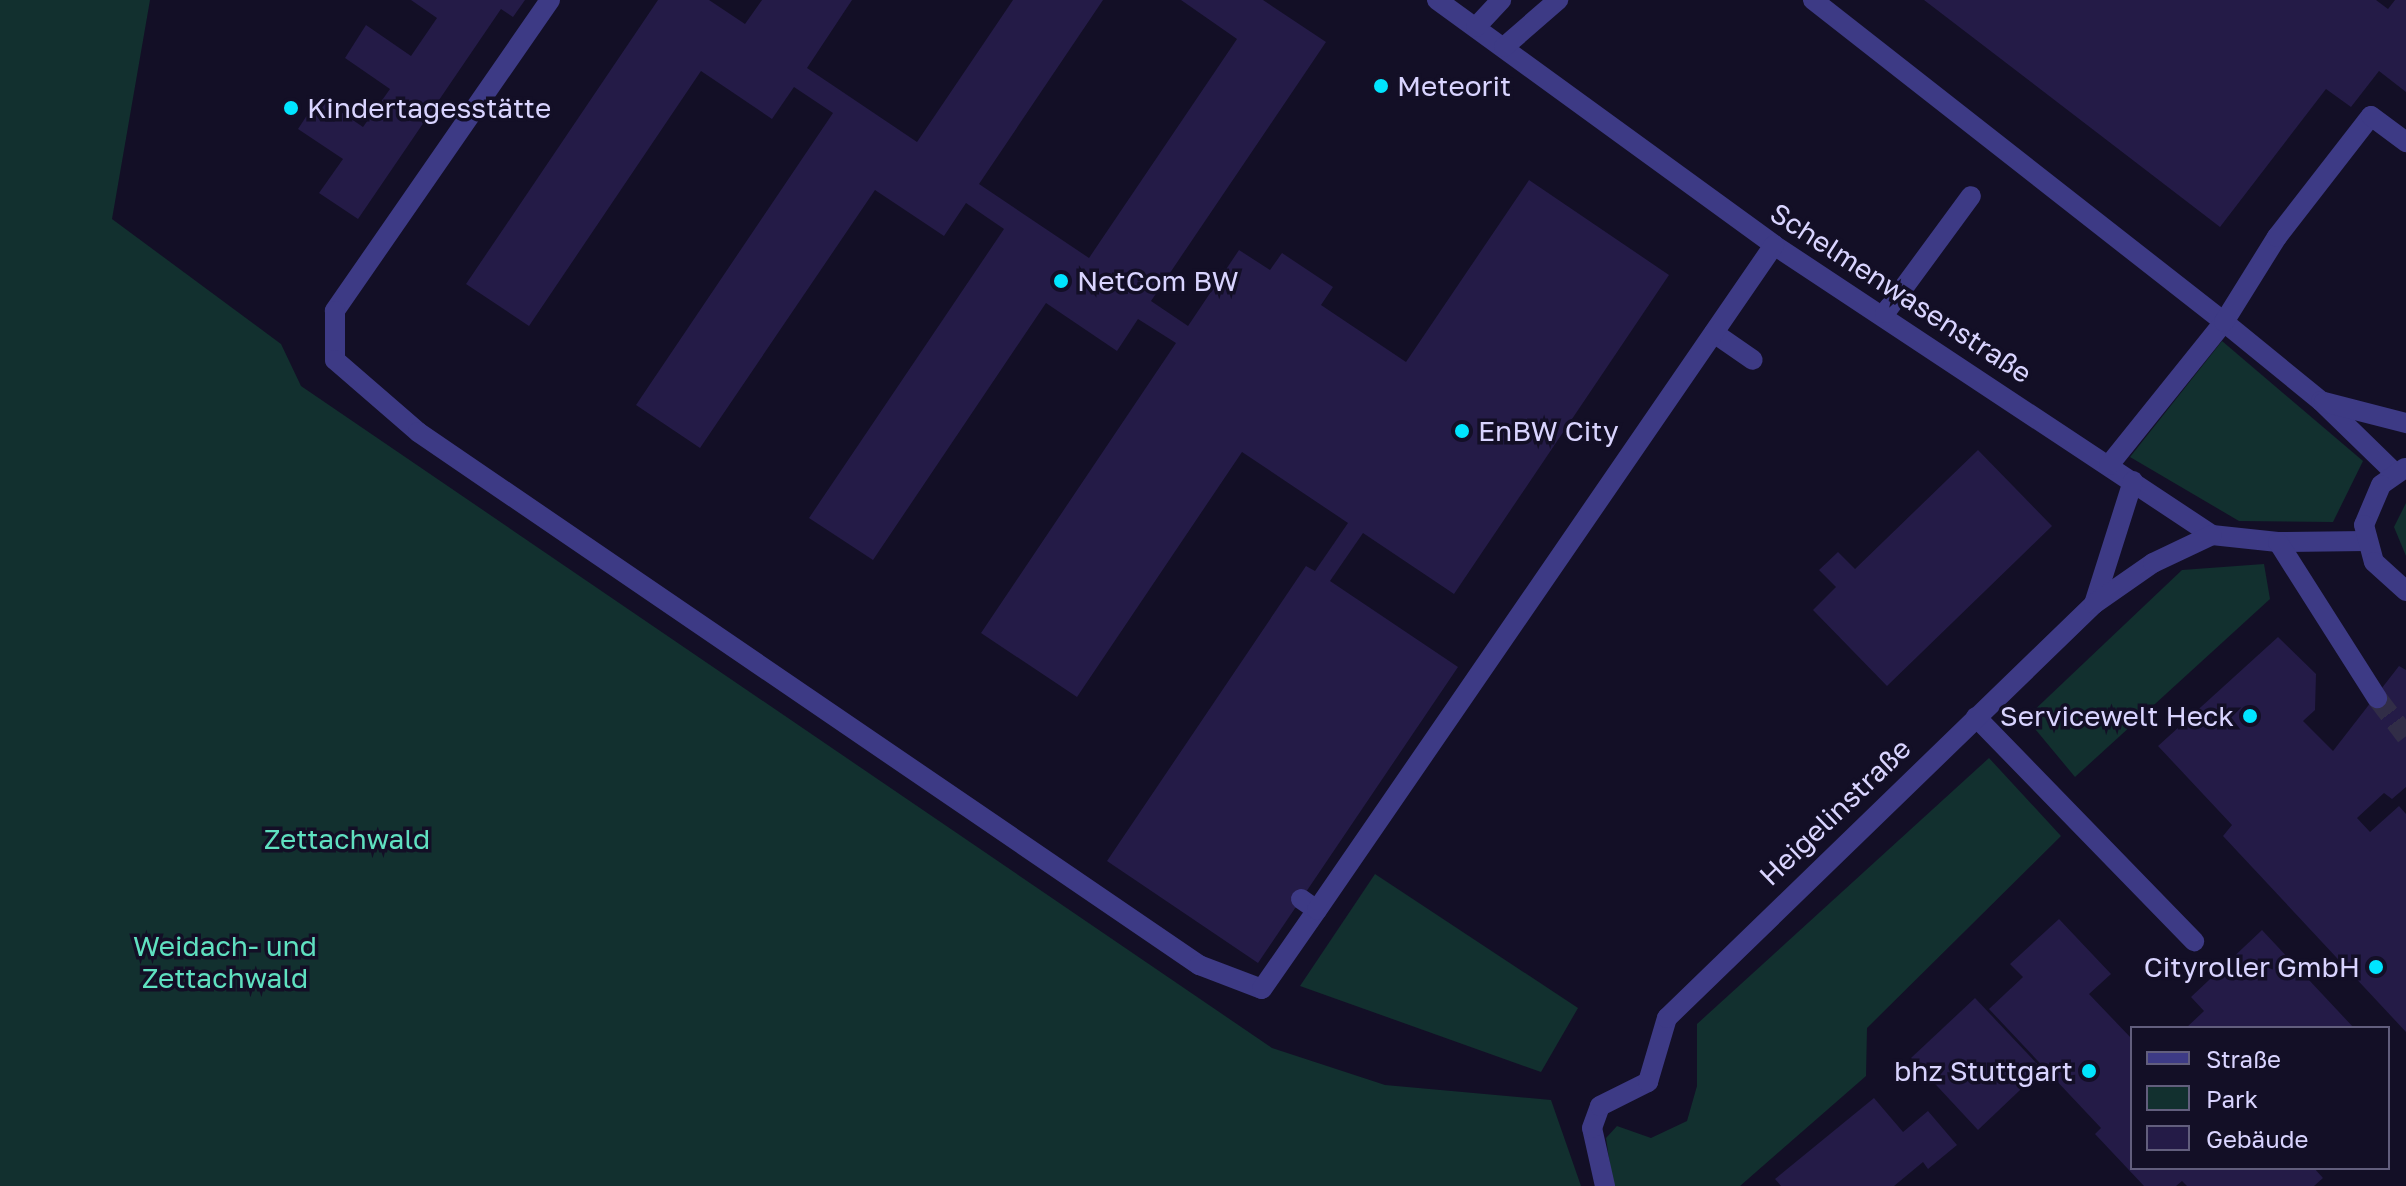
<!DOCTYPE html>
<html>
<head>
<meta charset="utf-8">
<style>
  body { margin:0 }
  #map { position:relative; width:2406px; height:1186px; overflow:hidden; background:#130f26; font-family:"Golos Text",sans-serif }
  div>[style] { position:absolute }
  .green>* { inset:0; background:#12302f }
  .building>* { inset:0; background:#241b47 }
  .minor-tunnel>* { height:20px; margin-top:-10px; transform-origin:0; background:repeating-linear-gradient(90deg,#312d47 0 20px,transparent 0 30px) }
  .minor>* { height:20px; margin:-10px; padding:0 10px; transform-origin:10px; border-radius:10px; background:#3d3a85 }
  .dots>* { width:22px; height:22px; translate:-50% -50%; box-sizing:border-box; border:4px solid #130f26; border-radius:50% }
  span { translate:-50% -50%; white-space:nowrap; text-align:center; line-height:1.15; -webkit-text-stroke:7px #130f26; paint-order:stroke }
  .poi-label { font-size:28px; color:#d9d4ff }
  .left { translate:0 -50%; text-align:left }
  .right { translate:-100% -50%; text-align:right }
  .street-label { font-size:28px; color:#d9d4ff }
  .park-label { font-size:28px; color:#5fe0c0 }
  .legend { position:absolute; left:2130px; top:1026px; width:260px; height:144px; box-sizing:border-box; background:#130f26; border:2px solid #625e7d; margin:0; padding:10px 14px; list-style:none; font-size:24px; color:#d9d4ff }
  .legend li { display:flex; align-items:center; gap:16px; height:40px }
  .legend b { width:40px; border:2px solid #625e7d }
</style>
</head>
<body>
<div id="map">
  <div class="green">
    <i style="clip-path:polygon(0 0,150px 0,112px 219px,281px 344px,301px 386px,1272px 1048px,1385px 1085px,1551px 1100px,1581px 1186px,0 1186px)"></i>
    <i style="clip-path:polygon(2222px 341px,2363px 461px,2333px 522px,2239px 521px,2130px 457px)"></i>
    <i style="clip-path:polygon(2406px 503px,2406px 556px,2394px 527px)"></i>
    <i style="clip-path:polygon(2264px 564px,2270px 599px,2075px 777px,2026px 718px,2182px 570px)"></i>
    <i style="clip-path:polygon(1989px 758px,2061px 836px,1867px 1028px,1866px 1076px,1740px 1186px,1613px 1186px,1606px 1138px,1617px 1126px,1651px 1138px,1687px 1121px,1697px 1086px,1697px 1024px)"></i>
    <i style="clip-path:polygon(1375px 874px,1578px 1008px,1541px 1072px,1300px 986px)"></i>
  </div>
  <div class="building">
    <i style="clip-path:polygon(411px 0,525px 0,513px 17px,501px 9px,358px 219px,319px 193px,343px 159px,298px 129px,319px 97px,363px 127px,390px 89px,345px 58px,366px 25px,411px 56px,437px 18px)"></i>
    <i style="clip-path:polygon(658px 0,709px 0,745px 24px,762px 0,852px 0,807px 68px,917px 142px,1013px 0,1103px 0,979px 184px,1089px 258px,1237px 39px,1181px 0,1263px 0,1326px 42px,1151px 301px,1188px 326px,1239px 250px,1270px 270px,1282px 253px,1333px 287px,1321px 305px,1406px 362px,1529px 180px,1669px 275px,1454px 594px,1363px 533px,1330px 581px,1458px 667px,1258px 963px,1107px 861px,1306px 566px,1315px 571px,1348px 523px,1242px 452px,1077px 697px,981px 633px,1176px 343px,1138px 319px,1117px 351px,1046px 303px,873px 560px,809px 518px,1004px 229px,966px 203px,944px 236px,875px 190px,700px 448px,636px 405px,833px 113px,794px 87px,772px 119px,701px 71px,529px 326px,466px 284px)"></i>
    <i style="clip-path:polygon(1924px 0,2376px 0,2388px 9px,2395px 0,2406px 0,2406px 92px,2379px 71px,2351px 107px,2326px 89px,2220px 227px)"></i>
    <i style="clip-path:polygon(1978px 450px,2052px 526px,1887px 686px,1813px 610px,1836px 587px,1819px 570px,1838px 552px,1855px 569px)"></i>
    <i style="clip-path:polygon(2278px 637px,2316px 674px,2315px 710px,2303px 721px,2333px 751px,2399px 666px,2406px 670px,2406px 787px,2392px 799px,2384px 793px,2357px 818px,2370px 832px,2399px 806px,2406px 814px,2406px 1032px,2223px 836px,2232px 825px,2158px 746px)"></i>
    <i style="clip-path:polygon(2059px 919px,2111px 974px,2089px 994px,2132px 1039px,2132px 1168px,2314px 1168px,2323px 1178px,2314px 1186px,2187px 1186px,2182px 1181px,2176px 1186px,2144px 1186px,2095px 1134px,2101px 1128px,1989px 1009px,2023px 977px,2010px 964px)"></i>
    <i style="clip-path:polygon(2262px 930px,2354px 1028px,2186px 1028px,2204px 1011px,2191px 997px)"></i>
    <i style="clip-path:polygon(1975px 998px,2042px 1069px,1978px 1130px,1911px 1058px)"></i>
    <i style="clip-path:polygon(1874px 1098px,1903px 1132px,1928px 1111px,1957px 1145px,1928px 1169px,1923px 1162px,1894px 1186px,1781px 1186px,1775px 1179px)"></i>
  </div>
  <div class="minor-tunnel">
    <i style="left:2377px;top:698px;width:48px;rotate:52.7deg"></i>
  </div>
  <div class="minor">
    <i style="left:550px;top:0;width:378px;rotate:124.7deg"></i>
    <i style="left:335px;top:311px;width:49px;rotate:90deg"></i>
    <i style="left:335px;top:360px;width:110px;rotate:40.9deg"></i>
    <i style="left:418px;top:432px;width:946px;rotate:34.31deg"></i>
    <i style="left:1199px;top:965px;width:67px;rotate:20.9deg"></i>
    <i style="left:1262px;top:989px;width:96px;rotate:-55.2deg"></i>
    <i style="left:1437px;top:0;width:417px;rotate:36deg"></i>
    <i style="left:1774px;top:245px;width:525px;rotate:33.51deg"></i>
    <i style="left:2212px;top:535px;width:66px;rotate:6.1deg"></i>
    <i style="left:2278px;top:542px;width:88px;rotate:-0.7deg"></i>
    <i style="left:1813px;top:0;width:522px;rotate:38.08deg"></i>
    <i style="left:2224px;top:322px;width:125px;rotate:39.2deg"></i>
    <i style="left:2321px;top:401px;width:103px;rotate:44.2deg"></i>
    <i style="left:1476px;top:27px;width:37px;rotate:-47deg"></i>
    <i style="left:1504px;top:47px;width:72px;rotate:-41deg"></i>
    <i style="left:1885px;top:313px;width:145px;rotate:-53.7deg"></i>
    <i style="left:1714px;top:333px;width:47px;rotate:34.7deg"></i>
    <i style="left:2324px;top:402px;width:85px;rotate:14.4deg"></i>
    <i style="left:2109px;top:465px;width:184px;rotate:-51.2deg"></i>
    <i style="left:2224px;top:322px;width:100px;rotate:-58.1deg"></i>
    <i style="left:2277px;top:237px;width:153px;rotate:-52.2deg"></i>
    <i style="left:2371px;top:116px;width:44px;rotate:36.6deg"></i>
    <i style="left:2405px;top:468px;width:29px;rotate:145deg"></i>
    <i style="left:2381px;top:485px;width:43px;rotate:113deg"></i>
    <i style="left:2364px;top:525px;width:38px;rotate:75deg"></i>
    <i style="left:2374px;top:562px;width:43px;rotate:42.2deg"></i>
    <i style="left:2278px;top:542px;width:185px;rotate:57.6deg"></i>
    <i style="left:2094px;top:604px;width:129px;rotate:-72.4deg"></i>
    <i style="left:1976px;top:717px;width:313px;rotate:45.8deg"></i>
    <i style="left:1301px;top:899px;width:19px;rotate:35deg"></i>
    <i style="left:1317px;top:910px;width:807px;rotate:-55.5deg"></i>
    <i style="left:1605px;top:1186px;width:59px;rotate:-102.6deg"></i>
    <i style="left:1592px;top:1128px;width:23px;rotate:-70deg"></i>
    <i style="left:1600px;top:1106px;width:54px;rotate:-26.6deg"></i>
    <i style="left:1648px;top:1082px;width:67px;rotate:-73.5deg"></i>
    <i style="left:1667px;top:1018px;width:595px;rotate:-44.11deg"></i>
    <i style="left:2094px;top:604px;width:72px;rotate:-34.8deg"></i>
    <i style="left:2153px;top:563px;width:65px;rotate:-25.4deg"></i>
  </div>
  <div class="dots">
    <i style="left:1381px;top:86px;background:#00e5ff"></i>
    <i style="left:291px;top:108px;background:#00e5ff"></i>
    <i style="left:1061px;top:281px;background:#00e5ff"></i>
    <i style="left:1462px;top:431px;background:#00e5ff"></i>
    <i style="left:2250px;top:716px;background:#00e5ff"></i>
    <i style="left:2376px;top:967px;background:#00e5ff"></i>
    <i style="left:2089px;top:1071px;background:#00e5ff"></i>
  </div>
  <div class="poi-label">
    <span class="left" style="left:1397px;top:86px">Meteorit</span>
    <span class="left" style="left:307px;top:108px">Kindertagesstätte</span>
    <span class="left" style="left:1077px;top:281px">NetCom BW</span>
    <span class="left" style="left:1478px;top:431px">EnBW City</span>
    <span class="right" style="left:2234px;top:716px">Servicewelt Heck</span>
    <span class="right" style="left:2360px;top:967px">Cityroller GmbH</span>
    <span class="right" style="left:2073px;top:1071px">bhz Stuttgart</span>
  </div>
  <div class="street-label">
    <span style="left:1901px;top:293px;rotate:33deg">Schelmenwasenstraße</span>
    <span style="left:1835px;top:812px;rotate:-44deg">Heigelinstraße</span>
  </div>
  <div class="park-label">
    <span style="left:347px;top:839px">Zettachwald</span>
    <span style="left:225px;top:962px">Weidach- und<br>Zettachwald</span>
  </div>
  <ul class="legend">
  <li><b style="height:10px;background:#3d3a85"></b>Straße</li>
  <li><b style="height:22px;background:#12302f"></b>Park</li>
  <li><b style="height:22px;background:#241b47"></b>Gebäude</li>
  </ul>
</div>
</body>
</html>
